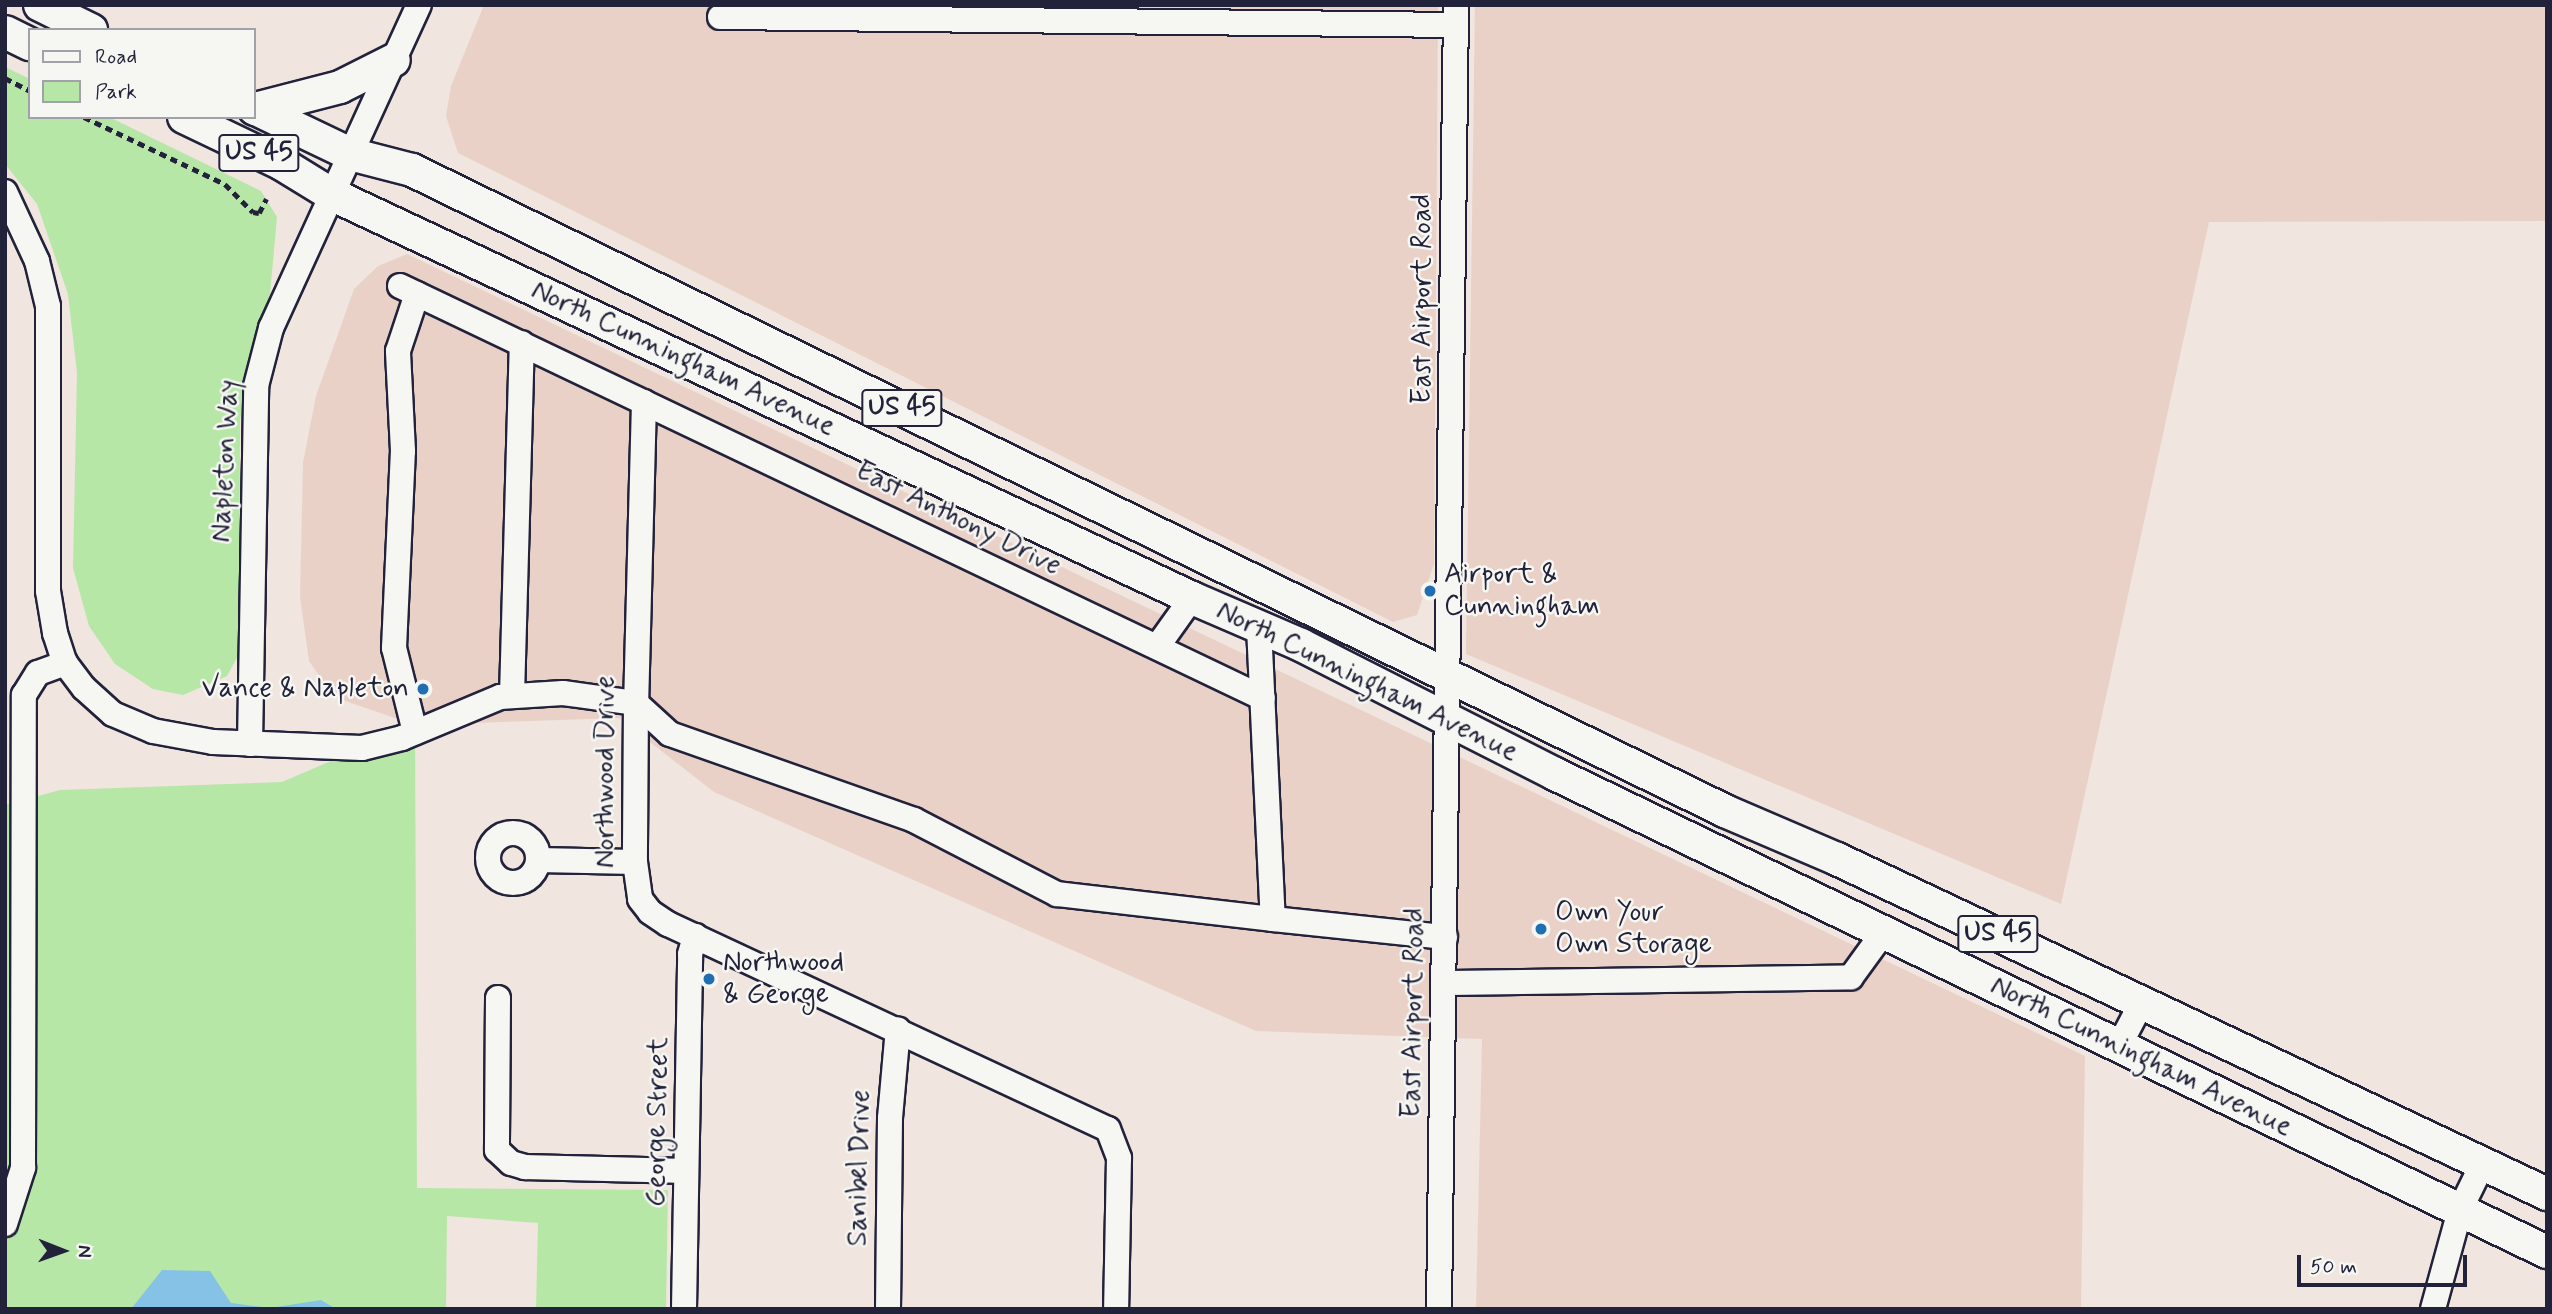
<!DOCTYPE html>
<html>
<head>
<meta charset="utf-8">
<style>
  body { margin:0 }
  #map { position:relative; width:2552px; height:1314px; overflow:hidden; background:#f0e5df; font-family:Mynerve,sans-serif }
  div>[style] { position:absolute }
  .built>* { inset:0; background:#e9d1c8 }
  .green>* { inset:0; background:#b6e7a7 }
  .water>* { inset:0; background:#86c2e6 }
  .path>* { height:4.5px; margin-top:-2.25px; transform-origin:0; background:repeating-linear-gradient(90deg,#22223b 0 7px,transparent 0 12px) }
  .roads { filter:drop-shadow(2px 0 #22223b) drop-shadow(-2px 0 #22223b) drop-shadow(0 2px #22223b) drop-shadow(0 -2px #22223b) }
  .minor>* { height:24px; margin:-12px; padding:0 12px; transform-origin:12px; border-radius:12px; background:#f6f6f2 }
  .minor>.ring { margin:-12px; padding:0; box-sizing:content-box; background:none; border:24px solid #f6f6f2; border-radius:50% }
  .major>* { height:32px; margin:-16px; padding:0 16px; transform-origin:16px; border-radius:16px; background:#f6f6f2 }
  .dots>* { width:19px; height:19px; translate:-50% -50%; box-sizing:border-box; border:4px solid #f6f6f2; border-radius:50% }
  span { translate:-50% -50%; white-space:nowrap; text-align:center; line-height:1.15; -webkit-text-stroke:5px #f6f6f2; paint-order:stroke }
  .shield-label span { padding:2px 5px; background:#f6f6f2; border:2px solid; border-radius:5px; -webkit-text-stroke-width:0 }
  .shield-label { font-size:26px; color:#22223b; font-weight:700 }
  .street-label { font-size:28px; color:#22223b }
  .poi-label { font-size:28px; color:#22223b }
  .left { translate:0 -50%; text-align:left }
  .right { translate:-100% -50%; text-align:right }
  .frame { position:absolute; inset:0; border:7px solid #22223b; pointer-events:none }
  .legend { position:absolute; left:28px; top:28px; width:228px; height:91px; box-sizing:border-box; background:#f6f6f2; border:2px solid #a1a1a9; margin:0; padding:9px 12px; list-style:none; font-size:21px; color:#22223b }
  .legend li { display:flex; align-items:center; gap:14px; height:35px }
  .legend b { width:35px; border:2px solid #a1a1a9 }
  .north { position:absolute; left:28px; top:1216px; width:70px; height:70px; -webkit-text-stroke:5px #f6f6f2; paint-order:stroke; rotate:91deg; font-size:19px; font-weight:700; line-height:28px; text-align:center; color:#22223b }
  .north::after { content:''; display:block; margin:auto; width:24px; height:32px; background:#22223b; clip-path:polygon(50% 0,100% 100%,50% 72%,0 100%) }
  .scale { position:absolute; left:2297px; top:1255px; width:170px; height:32px; box-sizing:border-box; border:4px solid #22223b; border-top:0; padding-left:9px; font-size:21px; line-height:24px; white-space:nowrap; color:#22223b; -webkit-text-stroke:5px #f6f6f2; paint-order:stroke }
</style>
</head>
<body>
<div id="map">
  <div class="built">
    <i style="clip-path:polygon(484px 5px,1438px 5px,1434px 564px,1417px 615px,1393px 622px,458px 153px,446px 116px,451px 86px)"></i>
    <i style="clip-path:polygon(1475px 5px,2547px 5px,2547px 221px,2209px 222px,2061px 904px,1466px 654px)"></i>
    <i style="clip-path:polygon(407px 254px,2085px 1056px,2081px 1309px,1476px 1309px,1482px 1039px,1256px 1031px,714px 792px,619px 718px,415px 725px,334px 697px,309px 661px,300px 597px,303px 463px,316px 396px,354px 289px,378px 266px)"></i>
  </div>
  <div class="green">
    <i style="clip-path:polygon(5px 67px,30px 79px,30px 117px,109px 117px,261px 191px,277px 217px,270px 294px,250px 358px,240px 420px,239px 654px,227px 676px,183px 695px,153px 689px,115px 664px,89px 626px,73px 568px,77px 373px,68px 294px,37px 204px,5px 164px)"></i>
    <i style="clip-path:polygon(415px 725px,417px 1188px,668px 1190px,666px 1309px,536px 1309px,538px 1223px,447px 1216px,446px 1309px,5px 1309px,5px 805px,60px 790px,282px 782px)"></i>
  </div>
  <div class="water">
    <i style="clip-path:polygon(162px 1270px,210px 1271px,231px 1303px,270px 1308px,321px 1300px,336px 1309px,131px 1309px)"></i>
  </div>
  <div class="path">
    <i style="left:5px;top:78px;width:28px;rotate:27deg"></i>
    <i style="left:84px;top:117px;width:156px;rotate:25.4deg"></i>
    <i style="left:225px;top:184px;width:40px;rotate:45deg"></i>
    <i style="left:253px;top:212px;width:6px;rotate:9deg"></i>
    <i style="left:259px;top:213px;width:16px;rotate:-63deg"></i>
  </div>
  <div class="roads">
    <div class="minor">
      <i style="left:720px;top:17px;width:736px;rotate:0.62deg"></i>
      <i style="left:5px;top:192px;width:76px;rotate:65.1deg"></i>
      <i style="left:37px;top:261px;width:46px;rotate:76.3deg"></i>
      <i style="left:48px;top:306px;width:285px;rotate:90deg"></i>
      <i style="left:48px;top:591px;width:43px;rotate:80.5deg"></i>
      <i style="left:55px;top:633px;width:32px;rotate:72deg"></i>
      <i style="left:65px;top:663px;width:31px;rotate:53deg"></i>
      <i style="left:84px;top:688px;width:39px;rotate:42deg"></i>
      <i style="left:113px;top:714px;width:43px;rotate:23deg"></i>
      <i style="left:153px;top:731px;width:61px;rotate:10.4deg"></i>
      <i style="left:213px;top:742px;width:149px;rotate:2.3deg"></i>
      <i style="left:362px;top:748px;width:41px;rotate:-14deg"></i>
      <i style="left:402px;top:738px;width:106px;rotate:-22.7deg"></i>
      <i style="left:500px;top:697px;width:63px;rotate:-3.6deg"></i>
      <i style="left:563px;top:693px;width:74px;rotate:7.8deg"></i>
      <i style="left:400px;top:286px;width:956px;rotate:25.52deg"></i>
      <i style="left:644px;top:402px;width:301px;rotate:91.5deg"></i>
      <i style="left:636px;top:703px;width:159px;rotate:90.4deg"></i>
      <i style="left:635px;top:862px;width:37px;rotate:82deg"></i>
      <i style="left:640px;top:899px;width:16px;rotate:52deg"></i>
      <i style="left:650px;top:912px;width:22px;rotate:34deg"></i>
      <i style="left:668px;top:924px;width:485px;rotate:25deg"></i>
      <i style="left:1108px;top:1129px;width:31px;rotate:69deg"></i>
      <i style="left:1119px;top:1158px;width:151px;rotate:91.1deg"></i>
      <i style="left:1259px;top:627px;width:292px;rotate:87.3deg"></i>
      <i style="left:1273px;top:919px;width:173px;rotate:6deg"></i>
      <i style="left:1157px;top:647px;width:60px;rotate:-54.5deg"></i>
      <i style="left:512px;top:696px;width:353px;rotate:-88.4deg"></i>
      <i style="left:636px;top:703px;width:46px;rotate:42.4deg"></i>
      <i style="left:670px;top:734px;width:259px;rotate:19.4deg"></i>
      <i style="left:914px;top:820px;width:161px;rotate:27.4deg"></i>
      <i style="left:1057px;top:894px;width:217px;rotate:6.6deg"></i>
      <i style="left:415px;top:732px;width:87px;rotate:-104deg"></i>
      <i style="left:394px;top:648px;width:197px;rotate:-87.4deg"></i>
      <i style="left:403px;top:451px;width:100px;rotate:-92.9deg"></i>
      <i style="left:398px;top:351px;width:60px;rotate:-71.6deg"></i>
      <i style="left:250px;top:744px;width:358px;rotate:-89deg"></i>
      <i style="left:256px;top:386px;width:60px;rotate:-75.5deg"></i>
      <i style="left:271px;top:328px;width:355px;rotate:-65.4deg"></i>
      <i class="ring" style="left:488px;top:833px;width:26px;height:26px"></i>
      <i style="left:538px;top:860px;width:97px;rotate:1.2deg"></i>
      <i style="left:1444px;top:983px;width:407px;rotate:-0.8deg"></i>
      <i style="left:1851px;top:977px;width:54px;rotate:-54deg"></i>
      <i style="left:498px;top:998px;width:152px;rotate:90.4deg"></i>
      <i style="left:497px;top:1150px;width:19px;rotate:43deg"></i>
      <i style="left:511px;top:1163px;width:15px;rotate:16deg"></i>
      <i style="left:525px;top:1167px;width:161px;rotate:1.4deg"></i>
      <i style="left:2119px;top:1046px;width:50px;rotate:-62.4deg"></i>
      <i style="left:5px;top:1224px;width:59px;rotate:-72.2deg"></i>
      <i style="left:23px;top:1168px;width:473px;rotate:-89.9deg"></i>
      <i style="left:24px;top:695px;width:26px;rotate:-58deg"></i>
      <i style="left:38px;top:673px;width:29px;rotate:-20deg"></i>
      <i style="left:684px;top:1309px;width:355px;rotate:-89deg"></i>
      <i style="left:690px;top:954px;width:19px;rotate:-74deg"></i>
      <i style="left:888px;top:1309px;width:191px;rotate:-89.4deg"></i>
      <i style="left:890px;top:1118px;width:89px;rotate:-84.9deg"></i>
      <i style="left:1439px;top:1309px;width:1304px;rotate:-89.25deg"></i>
      <i style="left:2433px;top:1309px;width:103px;rotate:-74.7deg"></i>
      <i style="left:2460px;top:1210px;width:52px;rotate:-63.9deg"></i>
    </div>
    <div class="major">
      <i style="left:40px;top:5px;width:57px;rotate:26.1deg"></i>
      <i style="left:5px;top:32px;width:28px;rotate:26deg"></i>
      <i style="left:254px;top:108px;width:106px;rotate:25.6deg"></i>
      <i style="left:350px;top:154px;width:64px;rotate:14.5deg"></i>
      <i style="left:412px;top:170px;width:1461px;rotate:26.02deg"></i>
      <i style="left:1725px;top:811px;width:122px;rotate:23.2deg"></i>
      <i style="left:1837px;top:859px;width:785px;rotate:25.26deg"></i>
      <i style="left:255px;top:109px;width:88px;rotate:-14.5deg"></i>
      <i style="left:340px;top:87px;width:60px;rotate:-26.6deg"></i>
      <i style="left:184px;top:117px;width:109px;rotate:25.6deg"></i>
      <i style="left:282px;top:164px;width:57px;rotate:31.5deg"></i>
      <i style="left:331px;top:194px;width:951px;rotate:25.14deg"></i>
      <i style="left:1192px;top:598px;width:119px;rotate:23.3deg"></i>
      <i style="left:1301px;top:645px;width:285px;rotate:26.9deg"></i>
      <i style="left:1555px;top:774px;width:1101px;rotate:25.73deg"></i>
    </div>
  </div>
  <div class="dots">
    <i style="left:1430px;top:591px;background:#1f6fb2"></i>
    <i style="left:423px;top:689px;background:#1f6fb2"></i>
    <i style="left:1541px;top:929px;background:#1f6fb2"></i>
    <i style="left:709px;top:979px;background:#1f6fb2"></i>
  </div>
  <div class="shield-label">
    <span style="left:259px;top:153px">US 45</span>
    <span style="left:902px;top:408px">US 45</span>
    <span style="left:1998px;top:934px">US 45</span>
  </div>
  <div class="street-label">
    <span style="left:1423px;top:299px;rotate:-90deg">East Airport Road</span>
    <span style="left:683px;top:359px;rotate:25deg">North Cunningham Avenue</span>
    <span style="left:226px;top:461px;rotate:-87deg">Napleton Way</span>
    <span style="left:958px;top:519px;rotate:26deg">East Anthony Drive</span>
    <span style="left:1367px;top:682px;rotate:26deg">North Cunningham Avenue</span>
    <span style="left:606px;top:772px;rotate:-90deg">Northwood Drive</span>
    <span style="left:1414px;top:1013px;rotate:-89deg">East Airport Road</span>
    <span style="left:2141px;top:1057px;rotate:26deg">North Cunningham Avenue</span>
    <span style="left:658px;top:1122px;rotate:-89deg">George Street</span>
    <span style="left:860px;top:1168px;rotate:-89deg">Sanibel Drive</span>
  </div>
  <div class="poi-label">
    <span class="left" style="left:1444px;top:591px">Airport &amp;<br>Cunningham</span>
    <span class="right" style="left:409px;top:689px">Vance &amp; Napleton</span>
    <span class="left" style="left:1555px;top:929px">Own Your<br>Own Storage</span>
    <span class="left" style="left:723px;top:979px">Northwood<br>&amp; George</span>
  </div>
  <div class="frame"></div>
  <ul class="legend">
  <li><b style="height:9px;background:#f6f6f2"></b>Road</li>
  <li><b style="height:19px;background:#b6e7a7"></b>Park</li>
  </ul>
  <div class="north">N</div>
  <div class="scale">50 m</div>
</div>
</body>
</html>
